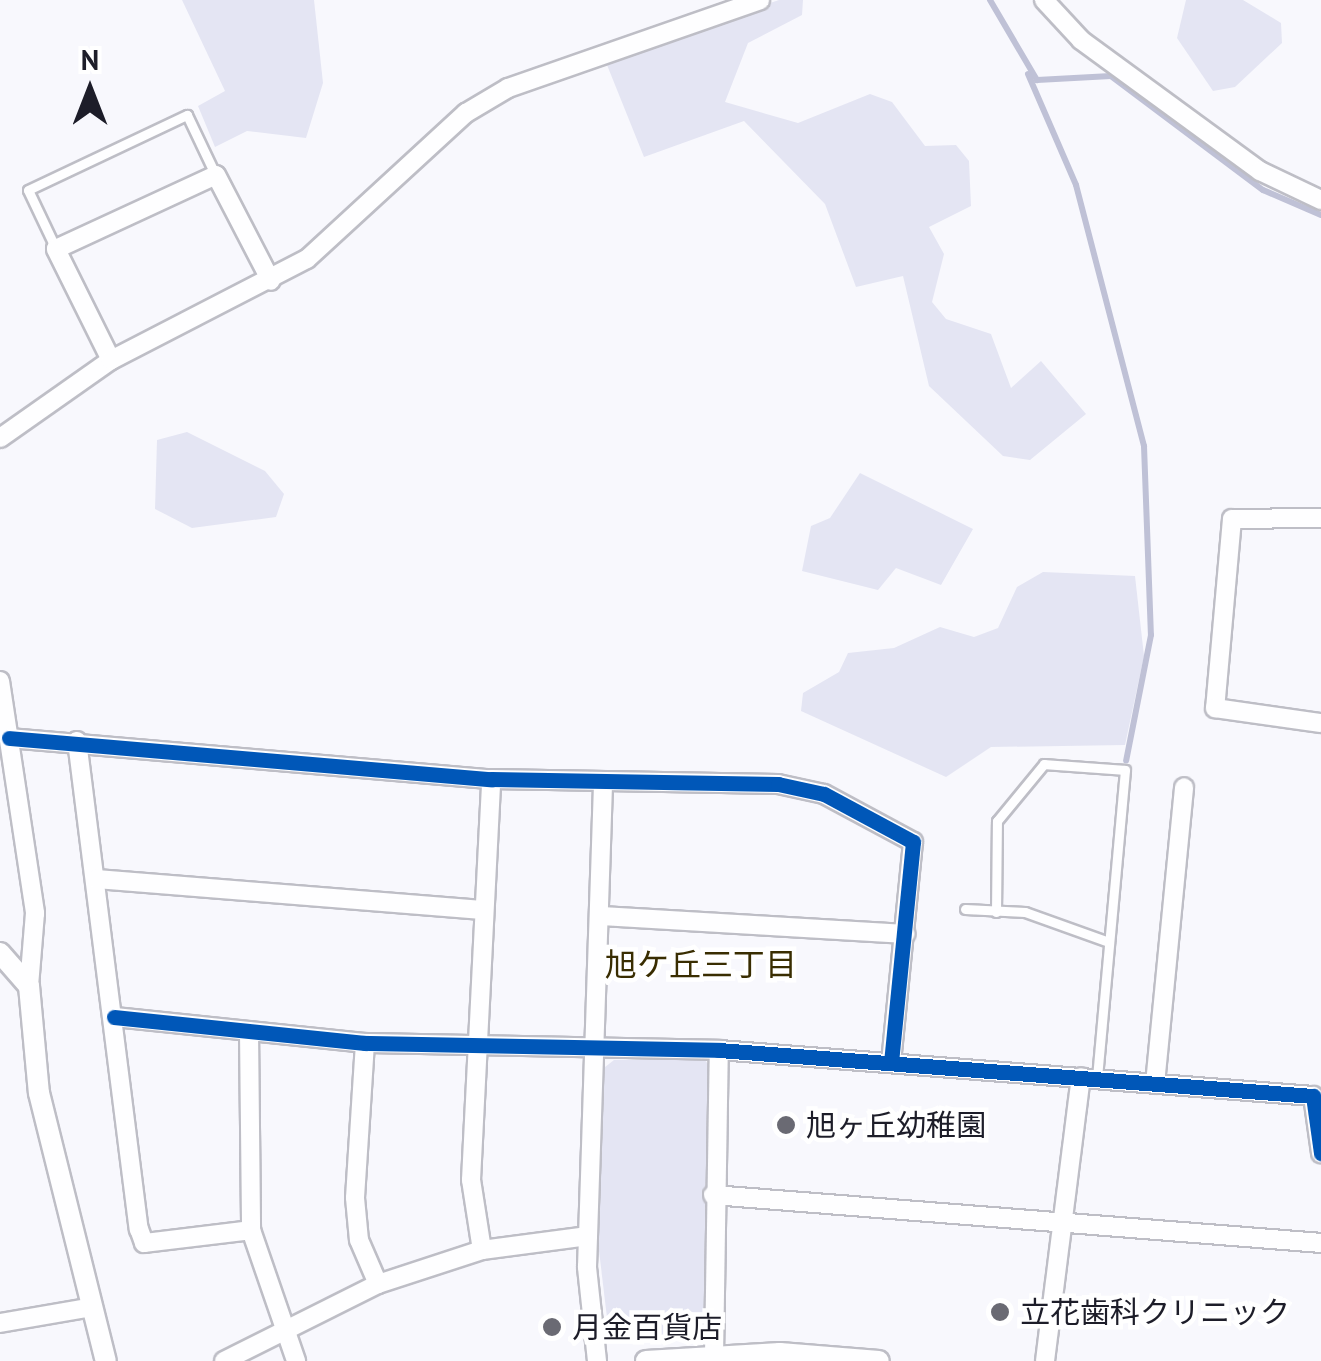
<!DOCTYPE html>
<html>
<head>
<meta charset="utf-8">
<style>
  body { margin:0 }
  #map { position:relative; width:1321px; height:1361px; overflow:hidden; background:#f8f8fd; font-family:"PT Sans","Noto Sans JP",sans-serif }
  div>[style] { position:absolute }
  .green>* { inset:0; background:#e4e5f3 }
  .stream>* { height:6px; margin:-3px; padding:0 3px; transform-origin:3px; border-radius:3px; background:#bfc1d6 }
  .roads { filter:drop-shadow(2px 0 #bebec6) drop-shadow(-2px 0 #bebec6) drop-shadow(0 2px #bebec6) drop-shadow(0 -2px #bebec6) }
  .service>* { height:9px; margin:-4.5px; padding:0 4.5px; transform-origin:4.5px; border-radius:4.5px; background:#fefeff }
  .minor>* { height:18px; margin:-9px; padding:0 9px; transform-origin:9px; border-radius:9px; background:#fefeff }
  .tertiary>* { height:20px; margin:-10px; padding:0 10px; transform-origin:10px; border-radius:10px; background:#fefeff }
  .cycleway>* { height:15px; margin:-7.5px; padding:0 7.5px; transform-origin:7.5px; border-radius:7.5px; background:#0057b8 }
  .dots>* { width:28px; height:28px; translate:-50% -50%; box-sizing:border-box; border:5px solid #fff; border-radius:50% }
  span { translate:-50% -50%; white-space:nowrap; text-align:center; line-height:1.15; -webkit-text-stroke:9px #fff; paint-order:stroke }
  .poi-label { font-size:30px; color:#1d1d29 }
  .left { translate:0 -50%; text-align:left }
  .neighbourhood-label { font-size:32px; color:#392d01 }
  .north { position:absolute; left:40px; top:40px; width:100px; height:100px; -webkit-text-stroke:8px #fff; paint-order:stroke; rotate:0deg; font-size:28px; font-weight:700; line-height:40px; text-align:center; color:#1d1d29 }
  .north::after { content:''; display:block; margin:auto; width:35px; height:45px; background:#1d1d29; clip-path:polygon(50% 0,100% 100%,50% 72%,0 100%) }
</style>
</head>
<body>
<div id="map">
  <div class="green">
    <i style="clip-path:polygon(314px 0,323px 83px,306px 138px,247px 131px,215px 147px,198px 106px,225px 91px,182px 0)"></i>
    <i style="clip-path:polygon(779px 0,803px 0,802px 15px,748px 43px,725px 102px,798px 123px,870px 94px,892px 102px,925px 146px,956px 145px,969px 161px,971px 206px,929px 227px,944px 254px,932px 302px,946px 319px,991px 334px,1011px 388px,1041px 361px,1086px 414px,1030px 460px,1003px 456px,929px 386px,903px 276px,856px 287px,825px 204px,744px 121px,644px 157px,605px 60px)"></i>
    <i style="clip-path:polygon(1186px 0,1243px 0,1281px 23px,1282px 43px,1235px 87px,1213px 91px,1177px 38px)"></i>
    <i style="clip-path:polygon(187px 432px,265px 471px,284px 494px,276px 517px,192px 528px,155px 509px,157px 440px)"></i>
    <i style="clip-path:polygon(860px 473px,973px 529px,941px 585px,896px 568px,878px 590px,802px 571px,811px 526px,830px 518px)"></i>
    <i style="clip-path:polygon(1043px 572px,1135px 576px,1144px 656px,1125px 745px,991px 747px,946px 777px,801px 711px,803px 693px,839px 672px,848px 653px,894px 648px,940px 627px,974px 637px,998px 628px,1017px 587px)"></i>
    <i style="clip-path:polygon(704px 1059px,713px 1070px,706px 1335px,610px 1343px,597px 1234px,600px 1071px,614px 1060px)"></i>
  </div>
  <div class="stream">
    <i style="left:990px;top:0;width:93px;rotate:59.6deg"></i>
    <i style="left:1037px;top:80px;width:74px;rotate:-3.1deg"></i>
    <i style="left:1111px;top:76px;width:190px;rotate:36.9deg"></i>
    <i style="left:1263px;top:190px;width:63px;rotate:23.3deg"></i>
    <i style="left:1028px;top:74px;width:121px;rotate:66.6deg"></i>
    <i style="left:1076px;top:185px;width:270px;rotate:75.4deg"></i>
    <i style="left:1144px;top:446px;width:189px;rotate:87.9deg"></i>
    <i style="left:1151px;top:635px;width:128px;rotate:101.2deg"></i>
  </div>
  <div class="roads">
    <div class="service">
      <i style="left:56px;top:249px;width:65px;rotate:-115.4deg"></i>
      <i style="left:28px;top:190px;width:176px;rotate:-25.3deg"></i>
      <i style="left:187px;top:115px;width:65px;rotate:64.6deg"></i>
      <i style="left:965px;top:909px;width:60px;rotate:2.9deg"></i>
      <i style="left:1025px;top:912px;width:86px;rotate:19.7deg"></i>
      <i style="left:996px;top:912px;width:91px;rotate:-89.4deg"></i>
      <i style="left:997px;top:821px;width:74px;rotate:-50.5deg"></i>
      <i style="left:1044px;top:764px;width:81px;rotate:4.2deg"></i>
      <i style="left:1125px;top:770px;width:310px;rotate:95.2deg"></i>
    </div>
    <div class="minor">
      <i style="left:1044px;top:0;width:54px;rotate:47.2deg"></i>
      <i style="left:1081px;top:40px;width:222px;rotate:36.2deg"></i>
      <i style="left:1260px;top:171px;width:68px;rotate:25.4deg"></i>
      <i style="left:111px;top:360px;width:124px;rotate:-116.4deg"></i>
      <i style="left:56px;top:249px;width:176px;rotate:-24.8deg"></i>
      <i style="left:216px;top:175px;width:119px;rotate:62.6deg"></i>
      <i style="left:0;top:438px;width:136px;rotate:-35.1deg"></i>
      <i style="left:111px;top:360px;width:220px;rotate:-27.3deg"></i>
      <i style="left:307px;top:259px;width:216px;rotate:-42.6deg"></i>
      <i style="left:466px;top:113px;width:49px;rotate:-30.8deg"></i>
      <i style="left:508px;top:88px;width:267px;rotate:-19.2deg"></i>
      <i style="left:1321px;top:518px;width:89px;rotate:179.4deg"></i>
      <i style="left:1232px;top:519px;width:190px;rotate:95.1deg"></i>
      <i style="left:1215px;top:708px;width:107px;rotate:8.1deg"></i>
      <i style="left:0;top:681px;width:235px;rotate:81.4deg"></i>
      <i style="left:35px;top:913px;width:73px;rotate:94.7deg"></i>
      <i style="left:9px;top:738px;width:484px;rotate:4.9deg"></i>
      <i style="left:491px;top:779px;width:287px;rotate:1deg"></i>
      <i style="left:778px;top:784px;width:47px;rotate:12.3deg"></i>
      <i style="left:824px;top:794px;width:101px;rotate:28.3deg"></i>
      <i style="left:913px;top:842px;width:220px;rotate:95.7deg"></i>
      <i style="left:77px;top:741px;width:492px;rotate:82.8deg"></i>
      <i style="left:139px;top:1229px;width:15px;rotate:70deg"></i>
      <i style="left:144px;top:1243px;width:108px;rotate:-6.9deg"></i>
      <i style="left:96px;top:879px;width:388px;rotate:4.6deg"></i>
      <i style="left:602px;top:916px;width:304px;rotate:3.4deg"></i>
      <i style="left:114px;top:1017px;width:252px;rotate:5.9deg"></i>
      <i style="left:365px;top:1043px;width:354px;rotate:1.1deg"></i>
      <i style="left:719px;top:1050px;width:596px;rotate:4.43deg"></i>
      <i style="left:1313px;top:1096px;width:58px;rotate:82deg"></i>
      <i style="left:249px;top:1031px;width:199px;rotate:89.4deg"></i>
      <i style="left:251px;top:1230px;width:139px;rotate:71deg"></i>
      <i style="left:365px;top:1043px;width:155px;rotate:93.7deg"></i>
      <i style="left:355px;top:1198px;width:42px;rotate:84.6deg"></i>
      <i style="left:359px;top:1240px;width:48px;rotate:66.6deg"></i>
      <i style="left:1155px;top:1084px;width:298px;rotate:-84.4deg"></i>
      <i style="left:713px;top:1195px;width:610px;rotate:4.51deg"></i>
      <i style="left:482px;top:1250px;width:71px;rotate:-98.9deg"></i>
      <i style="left:471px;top:1180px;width:401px;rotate:-87.1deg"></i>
      <i style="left:0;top:1323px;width:94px;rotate:-9.8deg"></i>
      <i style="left:714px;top:1356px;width:306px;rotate:-89.1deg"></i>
      <i style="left:224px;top:1361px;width:172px;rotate:-26.6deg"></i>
      <i style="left:378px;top:1284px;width:109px;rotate:-18.1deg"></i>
      <i style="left:482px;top:1250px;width:107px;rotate:-7.5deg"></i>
      <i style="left:597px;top:1361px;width:95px;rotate:-96.1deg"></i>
      <i style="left:587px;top:1267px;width:482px;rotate:-88.1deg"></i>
      <i style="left:1045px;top:1361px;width:286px;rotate:-82.8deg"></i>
    </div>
    <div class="tertiary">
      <i style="left:0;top:953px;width:44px;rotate:48.7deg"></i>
      <i style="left:29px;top:986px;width:107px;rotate:84.7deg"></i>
      <i style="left:39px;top:1093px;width:276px;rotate:76deg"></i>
      <i style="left:646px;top:1361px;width:134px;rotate:-3.4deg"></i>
      <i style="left:780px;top:1353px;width:99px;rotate:4.6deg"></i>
    </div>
  </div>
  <div class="cycleway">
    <i style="left:9px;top:738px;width:484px;rotate:4.9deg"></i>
    <i style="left:491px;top:779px;width:287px;rotate:1deg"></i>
    <i style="left:778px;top:784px;width:47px;rotate:12.3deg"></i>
    <i style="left:824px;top:794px;width:101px;rotate:28.3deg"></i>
    <i style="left:913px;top:842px;width:220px;rotate:95.7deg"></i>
    <i style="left:114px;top:1017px;width:252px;rotate:5.9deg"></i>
    <i style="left:365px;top:1043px;width:354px;rotate:1.1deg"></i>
    <i style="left:719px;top:1050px;width:596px;rotate:4.43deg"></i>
    <i style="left:1313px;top:1096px;width:58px;rotate:82deg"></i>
  </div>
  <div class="dots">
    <i style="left:786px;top:1125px;background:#6a6a73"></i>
    <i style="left:1000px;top:1312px;background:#6a6a73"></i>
    <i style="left:552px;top:1327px;background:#6a6a73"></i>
  </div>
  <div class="poi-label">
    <span class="left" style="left:806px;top:1125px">旭ヶ丘幼稚園</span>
    <span class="left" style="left:1020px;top:1312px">立花歯科クリニック</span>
    <span class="left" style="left:572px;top:1327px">月金百貨店</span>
  </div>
  <div class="neighbourhood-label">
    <span style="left:701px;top:964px">旭ケ丘三丁目</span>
  </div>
  <div class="north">N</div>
</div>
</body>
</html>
